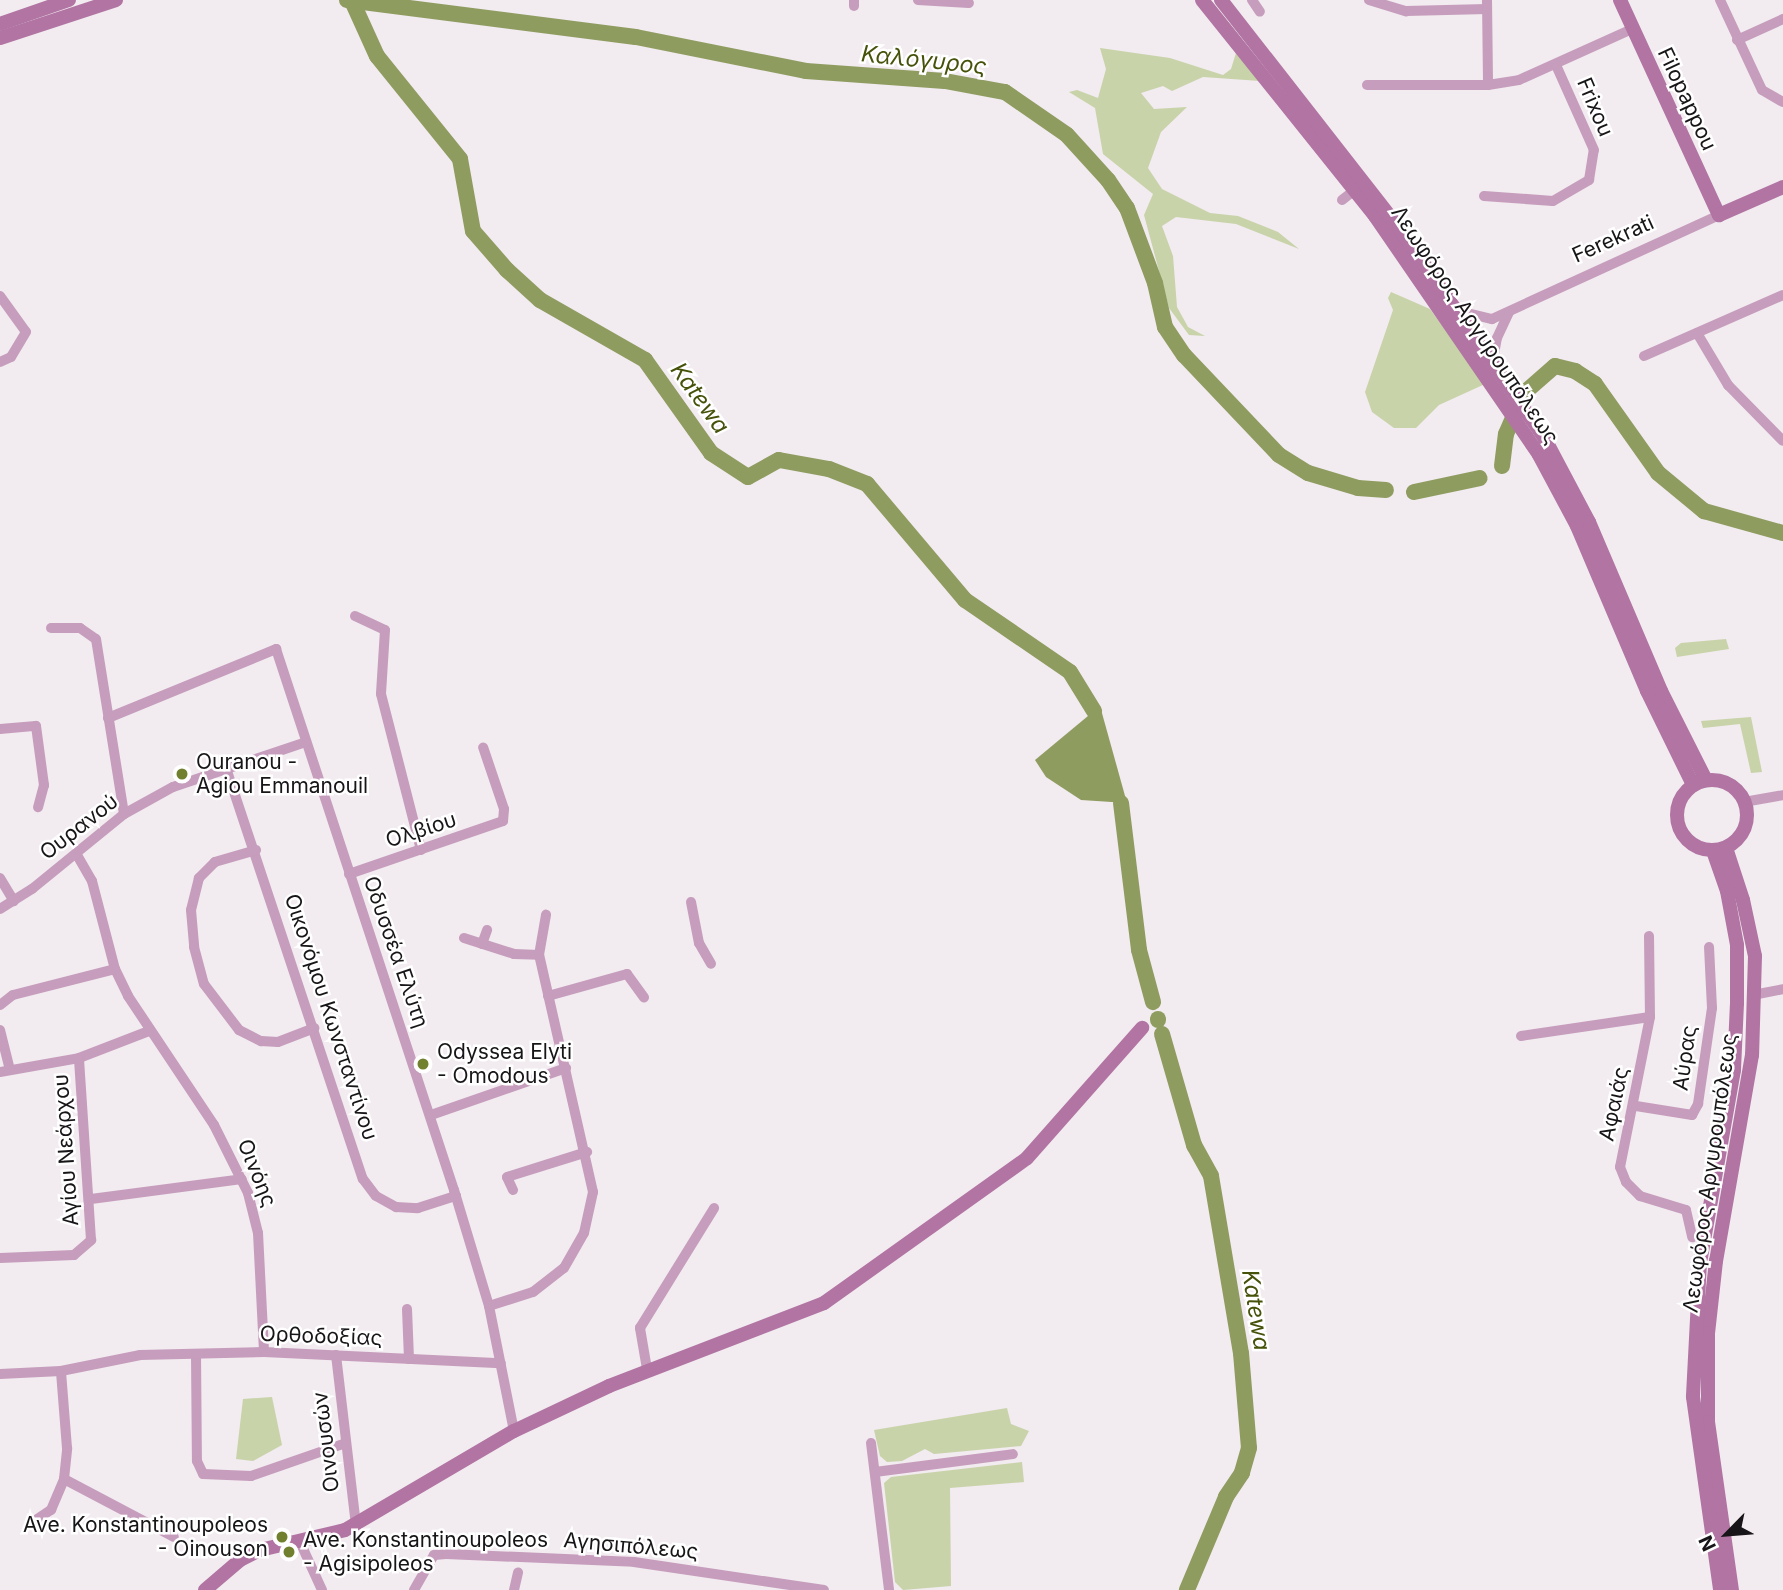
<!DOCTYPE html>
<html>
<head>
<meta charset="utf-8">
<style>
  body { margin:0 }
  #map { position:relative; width:1783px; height:1590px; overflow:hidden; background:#f2ebf0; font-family:Inter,sans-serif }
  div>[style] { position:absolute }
  .green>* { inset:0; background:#c8d3a9 }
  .water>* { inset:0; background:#8f9c60 }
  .river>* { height:16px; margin:-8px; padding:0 8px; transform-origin:8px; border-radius:8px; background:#8f9c60 }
  .street>* { height:10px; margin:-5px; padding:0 5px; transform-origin:5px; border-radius:5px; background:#c69dbc }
  .secondary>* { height:14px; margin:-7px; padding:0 7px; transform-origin:7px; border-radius:7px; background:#b174a3 }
  .secondary>.ring { margin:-7px; padding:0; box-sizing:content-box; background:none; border:14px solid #b174a3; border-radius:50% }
  .dots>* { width:19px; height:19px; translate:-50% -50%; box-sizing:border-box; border:4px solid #fff; border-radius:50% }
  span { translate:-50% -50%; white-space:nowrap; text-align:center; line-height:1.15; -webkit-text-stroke:5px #fff; paint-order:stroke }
  .street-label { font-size:21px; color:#171517 }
  .poi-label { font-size:21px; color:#171517 }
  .left { translate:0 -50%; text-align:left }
  .right { translate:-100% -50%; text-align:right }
  .water-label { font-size:23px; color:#46510a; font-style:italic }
  .north { position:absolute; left:1692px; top:1499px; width:70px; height:70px; -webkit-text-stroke:5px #fff; paint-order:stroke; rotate:245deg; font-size:19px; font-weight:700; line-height:28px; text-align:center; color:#171517 }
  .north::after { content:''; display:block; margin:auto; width:24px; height:32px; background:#171517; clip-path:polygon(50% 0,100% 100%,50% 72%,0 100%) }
</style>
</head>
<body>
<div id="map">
  <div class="green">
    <i style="clip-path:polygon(1100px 48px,1170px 58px,1223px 75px,1231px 69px,1236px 53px,1260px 81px,1203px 77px,1172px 91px,1163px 86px,1141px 93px,1154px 109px,1187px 107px,1161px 132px,1148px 168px,1162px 189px,1210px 213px,1238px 216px,1278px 232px,1299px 249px,1236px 224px,1176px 217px,1162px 226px,1173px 256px,1177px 307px,1188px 327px,1205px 336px,1189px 335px,1169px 308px,1144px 215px,1153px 194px,1103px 154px,1095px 108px,1069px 92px,1077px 90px,1098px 98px,1106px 69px)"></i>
    <i style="clip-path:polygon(1391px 292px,1430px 309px,1485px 384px,1439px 405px,1416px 428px,1394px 428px,1372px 412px,1365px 392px,1393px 310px,1388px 298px)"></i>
    <i style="clip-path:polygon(1726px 639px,1729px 649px,1677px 657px,1675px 648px,1681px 643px)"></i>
    <i style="clip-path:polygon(1751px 717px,1762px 772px,1751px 773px,1740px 724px,1703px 728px,1701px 721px)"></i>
    <i style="clip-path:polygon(272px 1397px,282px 1445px,253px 1461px,236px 1459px,243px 1399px)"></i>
    <i style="clip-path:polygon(1007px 1408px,1011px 1424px,1029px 1431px,1021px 1446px,934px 1454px,925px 1449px,902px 1461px,887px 1462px,880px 1456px,874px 1430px)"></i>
    <i style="clip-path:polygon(1022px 1462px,1024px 1482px,950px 1488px,951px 1586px,903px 1590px,895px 1582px,884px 1483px,891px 1477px)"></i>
  </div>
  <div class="water">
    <i style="clip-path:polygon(1100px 706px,1127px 803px,1081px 800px,1046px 777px,1035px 760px)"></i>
  </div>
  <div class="river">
    <i style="left:347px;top:0;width:291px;rotate:7.3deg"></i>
    <i style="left:636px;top:37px;width:173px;rotate:11.3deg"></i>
    <i style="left:806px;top:71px;width:139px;rotate:4.1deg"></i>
    <i style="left:945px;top:81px;width:61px;rotate:10.4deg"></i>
    <i style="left:1005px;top:92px;width:75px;rotate:34.7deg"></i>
    <i style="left:1067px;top:135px;width:61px;rotate:47.7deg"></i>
    <i style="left:1108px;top:180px;width:34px;rotate:56deg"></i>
    <i style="left:1127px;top:208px;width:80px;rotate:69.5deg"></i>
    <i style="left:1155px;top:283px;width:45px;rotate:77.2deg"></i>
    <i style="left:1165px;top:327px;width:34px;rotate:56deg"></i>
    <i style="left:1184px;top:355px;width:138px;rotate:46.5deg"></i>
    <i style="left:1279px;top:455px;width:34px;rotate:32deg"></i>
    <i style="left:1308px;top:473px;width:52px;rotate:16.7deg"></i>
    <i style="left:1358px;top:488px;width:28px;rotate:4deg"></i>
    <i style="left:352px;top:1px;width:60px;rotate:65.6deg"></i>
    <i style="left:377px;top:56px;width:132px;rotate:51.1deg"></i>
    <i style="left:460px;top:159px;width:73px;rotate:79.8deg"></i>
    <i style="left:473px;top:231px;width:52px;rotate:48.9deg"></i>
    <i style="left:507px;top:270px;width:45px;rotate:42.3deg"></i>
    <i style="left:540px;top:300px;width:121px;rotate:29.7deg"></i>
    <i style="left:645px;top:360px;width:114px;rotate:54.6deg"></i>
    <i style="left:711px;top:453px;width:44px;rotate:33deg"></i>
    <i style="left:748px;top:477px;width:35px;rotate:-29deg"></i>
    <i style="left:779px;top:460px;width:51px;rotate:10.2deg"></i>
    <i style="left:829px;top:469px;width:41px;rotate:21.5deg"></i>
    <i style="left:867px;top:484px;width:152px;rotate:49.8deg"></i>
    <i style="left:965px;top:600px;width:127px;rotate:34.4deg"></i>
    <i style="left:1070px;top:672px;width:46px;rotate:58.4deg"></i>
    <i style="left:1502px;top:466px;width:32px;rotate:-83deg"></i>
    <i style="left:1506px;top:434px;width:45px;rotate:-66.3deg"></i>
    <i style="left:1524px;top:393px;width:41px;rotate:-41.1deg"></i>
    <i style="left:1555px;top:366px;width:21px;rotate:14deg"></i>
    <i style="left:1575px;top:371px;width:24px;rotate:33deg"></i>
    <i style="left:1595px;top:384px;width:109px;rotate:54.7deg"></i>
    <i style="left:1658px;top:473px;width:60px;rotate:39.6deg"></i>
    <i style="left:1704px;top:511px;width:82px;rotate:15.6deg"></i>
    <i style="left:1414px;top:492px;width:67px;rotate:-12deg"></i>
    <i style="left:1121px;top:803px;width:148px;rotate:83deg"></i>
    <i style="left:1139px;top:950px;width:54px;rotate:74.9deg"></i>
    <i style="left:1158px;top:1019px;width:1px;rotate:90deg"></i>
    <i style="left:1162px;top:1034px;width:116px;rotate:73.9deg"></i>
    <i style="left:1194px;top:1145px;width:35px;rotate:61deg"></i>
    <i style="left:1211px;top:1176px;width:180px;rotate:80.4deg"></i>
    <i style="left:1241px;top:1353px;width:95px;rotate:85.2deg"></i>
    <i style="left:1249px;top:1448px;width:26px;rotate:106deg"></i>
    <i style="left:1242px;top:1473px;width:29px;rotate:124deg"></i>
    <i style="left:1226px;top:1497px;width:101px;rotate:112.8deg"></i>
  </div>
  <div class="street">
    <i style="left:918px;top:0;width:51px;rotate:3.4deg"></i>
    <i style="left:1252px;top:0;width:14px;rotate:56deg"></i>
    <i style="left:1369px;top:0;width:39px;rotate:17deg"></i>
    <i style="left:1406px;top:11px;width:81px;rotate:-1.4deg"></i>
    <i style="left:1487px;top:0;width:85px;rotate:89.3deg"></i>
    <i style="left:1720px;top:0;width:99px;rotate:65deg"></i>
    <i style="left:1762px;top:90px;width:24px;rotate:30deg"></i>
    <i style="left:854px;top:6px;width:6px;rotate:-90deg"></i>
    <i style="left:1737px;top:40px;width:51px;rotate:-24.5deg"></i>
    <i style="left:1367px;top:85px;width:121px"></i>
    <i style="left:1488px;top:85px;width:31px;rotate:-9deg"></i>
    <i style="left:1519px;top:80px;width:124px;rotate:-24.3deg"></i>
    <i style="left:1484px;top:196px;width:69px;rotate:4.1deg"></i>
    <i style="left:1553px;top:201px;width:42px;rotate:-30.3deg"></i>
    <i style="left:1589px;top:180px;width:30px;rotate:-81deg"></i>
    <i style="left:1594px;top:150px;width:93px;rotate:-114.1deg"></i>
    <i style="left:1342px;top:200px;width:16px;rotate:-38deg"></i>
    <i style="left:0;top:296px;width:44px;rotate:54.2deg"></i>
    <i style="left:26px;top:332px;width:29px;rotate:121deg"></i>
    <i style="left:11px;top:357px;width:12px;rotate:156deg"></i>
    <i style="left:1459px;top:311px;width:34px;rotate:14deg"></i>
    <i style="left:1492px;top:319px;width:250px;rotate:-24.6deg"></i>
    <i style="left:1697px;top:333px;width:61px;rotate:59.2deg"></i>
    <i style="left:1728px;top:385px;width:78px;rotate:45.5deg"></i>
    <i style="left:1644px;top:356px;width:152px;rotate:-23.7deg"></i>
    <i style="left:1493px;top:360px;width:22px;rotate:-80deg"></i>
    <i style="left:1497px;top:338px;width:29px;rotate:-65deg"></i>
    <i style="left:355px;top:616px;width:33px;rotate:25deg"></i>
    <i style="left:385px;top:630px;width:64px;rotate:93.6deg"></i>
    <i style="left:381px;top:694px;width:161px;rotate:75.6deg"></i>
    <i style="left:51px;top:628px;width:29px"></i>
    <i style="left:80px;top:628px;width:19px;rotate:35deg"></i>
    <i style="left:96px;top:639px;width:177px;rotate:80.9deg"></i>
    <i style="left:108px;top:718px;width:182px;rotate:-22.3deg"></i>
    <i style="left:276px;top:649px;width:570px;rotate:71.79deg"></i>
    <i style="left:454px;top:1190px;width:121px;rotate:73.2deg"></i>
    <i style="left:489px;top:1306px;width:127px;rotate:78.7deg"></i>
    <i style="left:0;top:729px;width:36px;rotate:-5deg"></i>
    <i style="left:36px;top:726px;width:60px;rotate:82.3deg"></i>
    <i style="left:44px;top:785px;width:23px;rotate:105deg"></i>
    <i style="left:226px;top:768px;width:433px;rotate:71.6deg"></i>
    <i style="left:363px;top:1179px;width:21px;rotate:53deg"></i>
    <i style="left:376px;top:1196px;width:23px;rotate:29deg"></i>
    <i style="left:396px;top:1207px;width:22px;rotate:3deg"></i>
    <i style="left:418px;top:1208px;width:40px;rotate:-18deg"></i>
    <i style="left:1744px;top:802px;width:40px;rotate:-10deg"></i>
    <i style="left:256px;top:850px;width:43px;rotate:163.7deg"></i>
    <i style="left:215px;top:862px;width:23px;rotate:135deg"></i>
    <i style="left:199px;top:878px;width:33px;rotate:104deg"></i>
    <i style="left:191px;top:910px;width:37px;rotate:85deg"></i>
    <i style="left:194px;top:947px;width:38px;rotate:75deg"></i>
    <i style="left:204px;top:984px;width:58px;rotate:52.7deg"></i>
    <i style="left:239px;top:1030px;width:25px;rotate:27deg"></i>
    <i style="left:261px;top:1041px;width:17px;rotate:3deg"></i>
    <i style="left:278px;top:1042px;width:39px;rotate:-21deg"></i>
    <i style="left:77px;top:855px;width:30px;rotate:60deg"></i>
    <i style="left:92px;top:881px;width:91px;rotate:75.4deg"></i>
    <i style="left:115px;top:969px;width:30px;rotate:64deg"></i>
    <i style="left:128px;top:996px;width:155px;rotate:56.3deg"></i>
    <i style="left:214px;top:1125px;width:76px;rotate:63.4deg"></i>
    <i style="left:248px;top:1193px;width:41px;rotate:76deg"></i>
    <i style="left:258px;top:1233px;width:119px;rotate:87.1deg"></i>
    <i style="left:349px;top:874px;width:163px;rotate:-19deg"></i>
    <i style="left:503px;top:821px;width:12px;rotate:-85deg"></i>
    <i style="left:504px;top:809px;width:65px;rotate:-108.7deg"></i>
    <i style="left:0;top:878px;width:27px;rotate:59deg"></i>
    <i style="left:691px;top:902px;width:42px;rotate:79deg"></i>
    <i style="left:699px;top:943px;width:24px;rotate:60deg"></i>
    <i style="left:0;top:909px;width:38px;rotate:-32deg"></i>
    <i style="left:32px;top:889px;width:119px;rotate:-39.2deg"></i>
    <i style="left:124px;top:814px;width:56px;rotate:-28.9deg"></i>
    <i style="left:173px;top:787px;width:140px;rotate:-18.7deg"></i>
    <i style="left:1649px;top:936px;width:81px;rotate:89.3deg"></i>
    <i style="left:1650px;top:1017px;width:153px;rotate:101.3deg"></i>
    <i style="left:1620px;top:1167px;width:16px;rotate:68deg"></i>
    <i style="left:1626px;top:1182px;width:20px;rotate:45deg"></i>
    <i style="left:1640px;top:1196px;width:48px;rotate:16.9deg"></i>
    <i style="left:1686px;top:1210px;width:28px;rotate:77deg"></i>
    <i style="left:464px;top:938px;width:52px;rotate:17.7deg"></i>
    <i style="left:514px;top:954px;width:25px;rotate:2deg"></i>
    <i style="left:482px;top:944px;width:15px;rotate:-70deg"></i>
    <i style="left:1753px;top:995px;width:31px;rotate:-11deg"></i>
    <i style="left:548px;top:996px;width:82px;rotate:-15.6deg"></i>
    <i style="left:627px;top:974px;width:29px;rotate:54deg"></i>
    <i style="left:0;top:1005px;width:16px;rotate:-38deg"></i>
    <i style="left:13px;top:995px;width:105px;rotate:-14.3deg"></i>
    <i style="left:0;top:1030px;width:41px;rotate:76deg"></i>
    <i style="left:1521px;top:1036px;width:130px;rotate:-8.4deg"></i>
    <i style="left:0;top:1072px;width:80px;rotate:-10deg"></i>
    <i style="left:79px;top:1058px;width:75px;rotate:-21.1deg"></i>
    <i style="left:1636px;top:1106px;width:57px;rotate:9.1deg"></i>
    <i style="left:1692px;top:1115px;width:13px;rotate:-61deg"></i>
    <i style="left:1698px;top:1104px;width:97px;rotate:-81.7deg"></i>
    <i style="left:1712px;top:1008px;width:61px;rotate:-92.8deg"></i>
    <i style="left:431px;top:1115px;width:143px;rotate:-19.2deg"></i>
    <i style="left:513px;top:1190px;width:14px;rotate:-115deg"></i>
    <i style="left:507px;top:1177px;width:84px;rotate:-17.4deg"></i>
    <i style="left:91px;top:1199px;width:152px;rotate:-7.5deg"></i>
    <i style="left:0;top:1258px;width:74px;rotate:-2.3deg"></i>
    <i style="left:74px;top:1255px;width:23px;rotate:-41deg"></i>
    <i style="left:91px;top:1240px;width:182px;rotate:-93.8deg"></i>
    <i style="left:489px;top:1306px;width:46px;rotate:-17.7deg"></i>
    <i style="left:533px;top:1292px;width:39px;rotate:-38deg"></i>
    <i style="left:564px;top:1268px;width:40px;rotate:-60.3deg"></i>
    <i style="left:584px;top:1233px;width:42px;rotate:-77.6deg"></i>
    <i style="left:593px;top:1192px;width:243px;rotate:-102.8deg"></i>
    <i style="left:539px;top:955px;width:41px;rotate:-80.1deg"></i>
    <i style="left:407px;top:1309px;width:50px;rotate:87.7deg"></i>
    <i style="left:196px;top:1354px;width:107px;rotate:89.5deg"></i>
    <i style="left:197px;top:1461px;width:14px;rotate:65deg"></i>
    <i style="left:203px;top:1474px;width:48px;rotate:2.4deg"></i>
    <i style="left:251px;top:1476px;width:97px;rotate:-19.2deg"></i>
    <i style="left:336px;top:1355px;width:170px;rotate:83.3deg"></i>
    <i style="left:647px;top:1369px;width:42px;rotate:-99.7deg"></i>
    <i style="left:640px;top:1328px;width:141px;rotate:-58.3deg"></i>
    <i style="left:0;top:1374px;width:61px;rotate:-2.8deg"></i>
    <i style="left:61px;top:1371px;width:81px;rotate:-11.4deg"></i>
    <i style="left:140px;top:1355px;width:124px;rotate:-1.4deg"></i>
    <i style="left:264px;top:1352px;width:237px;rotate:2.7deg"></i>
    <i style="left:871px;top:1443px;width:148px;rotate:83deg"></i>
    <i style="left:875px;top:1472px;width:139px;rotate:-7.4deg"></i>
    <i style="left:64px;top:1479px;width:124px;rotate:27.8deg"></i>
    <i style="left:33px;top:1522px;width:22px;rotate:-34deg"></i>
    <i style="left:51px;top:1510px;width:34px;rotate:-67deg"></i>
    <i style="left:64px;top:1479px;width:31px;rotate:-84deg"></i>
    <i style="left:67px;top:1448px;width:77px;rotate:-94.5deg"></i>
    <i style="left:300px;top:1542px;width:53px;rotate:65.4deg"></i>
    <i style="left:414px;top:1590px;width:40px;rotate:-60.3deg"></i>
    <i style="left:434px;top:1555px;width:12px;rotate:-5deg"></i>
    <i style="left:446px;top:1554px;width:188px;rotate:2.4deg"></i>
    <i style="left:634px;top:1562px;width:192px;rotate:8.4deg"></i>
    <i style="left:514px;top:1590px;width:18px;rotate:-77deg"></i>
  </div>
  <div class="secondary">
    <i style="left:1202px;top:0;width:277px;rotate:51.3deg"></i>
    <i style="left:1375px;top:216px;width:290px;rotate:55.5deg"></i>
    <i style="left:1539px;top:455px;width:81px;rotate:61.8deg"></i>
    <i style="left:1577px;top:526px;width:179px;rotate:67deg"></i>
    <i style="left:1647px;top:691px;width:105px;rotate:63.9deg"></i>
    <i style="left:1221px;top:0;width:289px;rotate:52deg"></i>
    <i style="left:1399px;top:228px;width:257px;rotate:55.3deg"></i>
    <i style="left:1545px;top:439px;width:94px;rotate:62.1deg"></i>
    <i style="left:1589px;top:522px;width:184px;rotate:66.9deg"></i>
    <i style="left:1661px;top:691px;width:100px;rotate:63.2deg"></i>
    <i style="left:1620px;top:0;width:237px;rotate:65.3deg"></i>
    <i style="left:1719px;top:215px;width:70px;rotate:-23.6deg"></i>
    <i style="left:0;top:24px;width:73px;rotate:-19.2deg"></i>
    <i style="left:0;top:38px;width:122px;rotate:-18.1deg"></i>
    <i class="ring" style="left:1677px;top:780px;width:56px;height:56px"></i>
    <i style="left:1726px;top:848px;width:55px;rotate:71.9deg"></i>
    <i style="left:1743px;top:900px;width:57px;rotate:77.9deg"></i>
    <i style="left:1755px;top:956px;width:99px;rotate:91.7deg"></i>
    <i style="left:1752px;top:1055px;width:209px;rotate:99.9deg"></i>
    <i style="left:1716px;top:1261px;width:72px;rotate:96.3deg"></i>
    <i style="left:1708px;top:1333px;width:89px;rotate:90deg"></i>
    <i style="left:1708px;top:1422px;width:170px;rotate:81.9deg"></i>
    <i style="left:1713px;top:851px;width:42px;rotate:70.7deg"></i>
    <i style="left:1727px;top:891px;width:55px;rotate:79.5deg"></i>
    <i style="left:1737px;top:945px;width:58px;rotate:90deg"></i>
    <i style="left:1737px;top:1003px;width:67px;rotate:92.6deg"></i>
    <i style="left:1734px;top:1070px;width:195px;rotate:100deg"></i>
    <i style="left:1700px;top:1262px;width:135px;rotate:93deg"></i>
    <i style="left:1693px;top:1397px;width:195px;rotate:82deg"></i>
    <i style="left:205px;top:1590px;width:46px;rotate:-40.6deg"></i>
    <i style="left:240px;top:1560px;width:22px;rotate:-27deg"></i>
    <i style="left:260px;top:1550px;width:87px;rotate:-13.2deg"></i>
    <i style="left:345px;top:1530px;width:196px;rotate:-30.4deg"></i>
    <i style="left:514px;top:1431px;width:105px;rotate:-25.3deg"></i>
    <i style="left:609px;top:1386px;width:230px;rotate:-21.1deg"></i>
    <i style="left:824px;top:1303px;width:249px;rotate:-35.5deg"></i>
    <i style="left:1027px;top:1158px;width:174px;rotate:-48.5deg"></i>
  </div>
  <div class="dots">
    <i style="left:182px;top:774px;background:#70802e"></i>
    <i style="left:423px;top:1064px;background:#70802e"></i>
    <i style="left:282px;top:1537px;background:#70802e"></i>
    <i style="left:289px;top:1552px;background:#70802e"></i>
  </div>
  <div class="street-label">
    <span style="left:1687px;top:99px;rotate:65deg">Filopappou</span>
    <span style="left:1595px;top:107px;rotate:67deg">Frixou</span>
    <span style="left:1613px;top:239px;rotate:-24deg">Ferekrati</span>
    <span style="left:1475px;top:325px;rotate:56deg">Λεωφόρος Αργυρουπόλεως</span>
    <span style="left:79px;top:827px;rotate:-38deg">Ουρανού</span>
    <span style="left:421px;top:830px;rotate:-18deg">Ολβίου</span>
    <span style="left:396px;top:952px;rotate:71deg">Οδυσσέα Ελύτη</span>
    <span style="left:331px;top:1017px;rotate:72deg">Οικονόμου Κωνσταντίνου</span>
    <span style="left:1685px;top:1058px;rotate:-82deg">Αύρας</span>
    <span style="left:1614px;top:1104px;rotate:-78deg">Αφαιάς</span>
    <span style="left:66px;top:1150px;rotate:-94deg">Αγίου Νεάρχου</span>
    <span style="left:257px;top:1173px;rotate:68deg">Οινόης</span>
    <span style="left:1710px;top:1173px;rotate:-82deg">Λεωφόρος Αργυρουπόλεως</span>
    <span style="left:321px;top:1336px;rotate:2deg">Ορθοδοξίας</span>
    <span style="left:326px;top:1442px;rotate:-97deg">Οινουσών</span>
    <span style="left:631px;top:1546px;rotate:5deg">Αγησιπόλεως</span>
  </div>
  <div class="poi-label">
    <span class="left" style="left:196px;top:774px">Ouranou -<br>Agiou Emmanouil</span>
    <span class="left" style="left:437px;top:1064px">Odyssea Elyti<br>- Omodous</span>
    <span class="right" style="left:268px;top:1537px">Ave. Konstantinoupoleos<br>- Oinouson</span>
    <span class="left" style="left:303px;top:1552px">Ave. Konstantinoupoleos<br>- Agisipoleos</span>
  </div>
  <div class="water-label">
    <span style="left:924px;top:60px;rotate:6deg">Καλόγυρος</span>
    <span style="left:700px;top:398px;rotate:54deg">Katewa</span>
    <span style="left:1256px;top:1310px;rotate:81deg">Katewa</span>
  </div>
  <div class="north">N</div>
</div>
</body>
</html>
